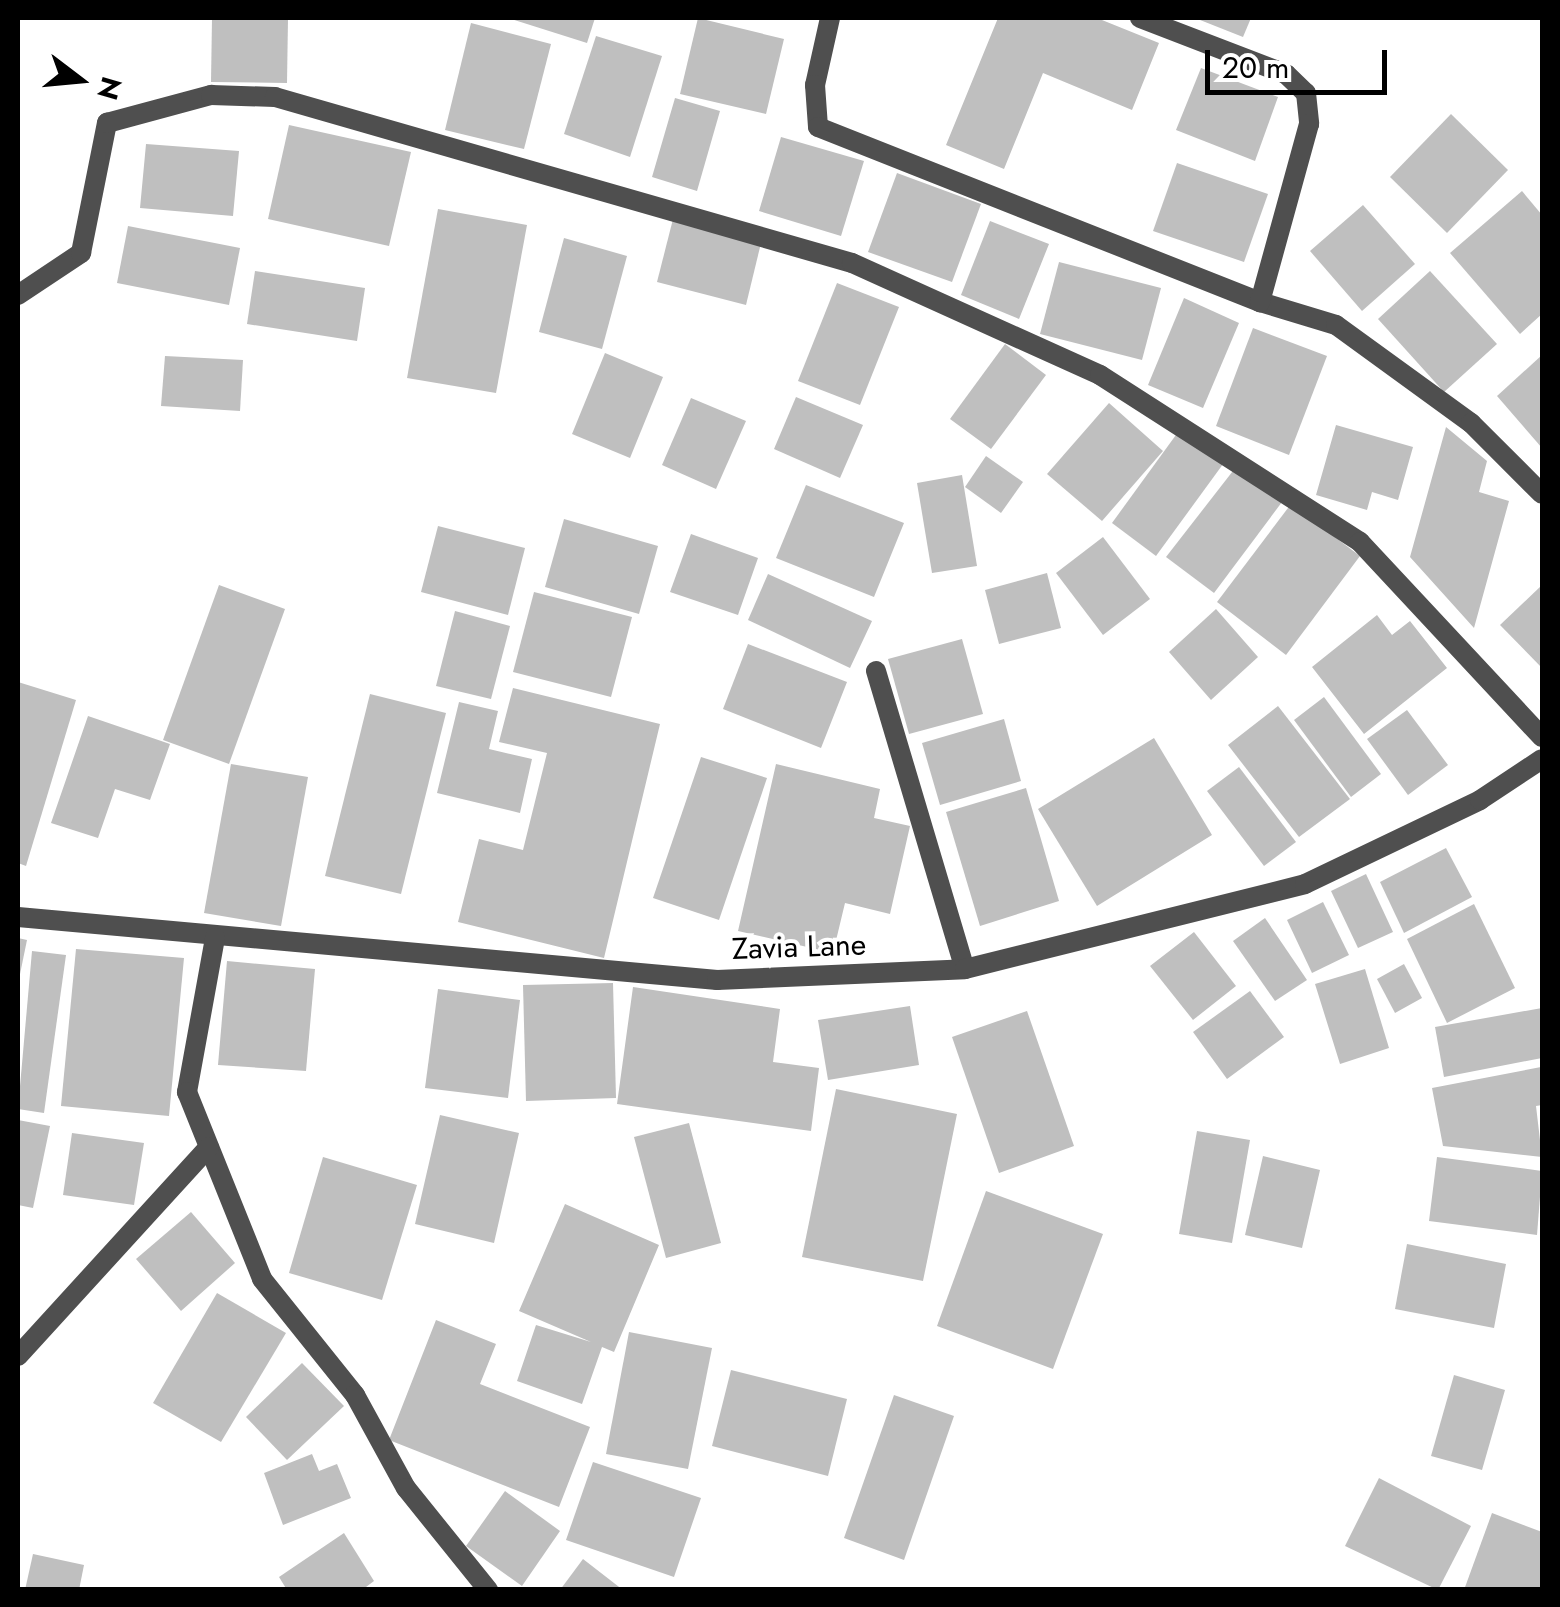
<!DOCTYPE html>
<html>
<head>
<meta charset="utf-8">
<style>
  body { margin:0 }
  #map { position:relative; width:1560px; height:1607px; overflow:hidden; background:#fff; font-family:Jost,sans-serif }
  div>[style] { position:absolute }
  .building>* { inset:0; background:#bfbfbf }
  .minor>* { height:20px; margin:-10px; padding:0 10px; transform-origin:10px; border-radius:10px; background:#4f4f4f }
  span { translate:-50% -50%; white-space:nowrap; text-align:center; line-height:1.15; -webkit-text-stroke:8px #fff; paint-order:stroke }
  .street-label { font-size:30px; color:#000 }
  .frame { position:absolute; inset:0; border:20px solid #000; pointer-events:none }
  .north { position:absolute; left:30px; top:30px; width:100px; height:100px; -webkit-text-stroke:8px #fff; paint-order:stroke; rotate:106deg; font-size:28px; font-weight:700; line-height:40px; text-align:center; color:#000 }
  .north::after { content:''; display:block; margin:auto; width:35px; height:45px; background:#000; clip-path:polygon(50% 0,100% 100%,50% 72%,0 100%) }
  .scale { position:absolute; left:1205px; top:50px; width:182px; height:45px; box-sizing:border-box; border:5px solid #000; border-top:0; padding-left:12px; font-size:30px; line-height:35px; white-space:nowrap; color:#000; -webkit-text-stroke:8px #fff; paint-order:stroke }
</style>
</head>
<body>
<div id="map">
  <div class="building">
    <i style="clip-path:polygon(212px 18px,288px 18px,287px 83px,211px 82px)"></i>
    <i style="clip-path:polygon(508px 18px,595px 18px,587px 43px)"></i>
    <i style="clip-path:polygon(698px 18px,784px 39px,766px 114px,680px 94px)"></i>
    <i style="clip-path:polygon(998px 18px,1097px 18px,1159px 43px,1132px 110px,1043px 73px,1004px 169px,946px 145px)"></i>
    <i style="clip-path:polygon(1195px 18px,1251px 18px,1243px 37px)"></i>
    <i style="clip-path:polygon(471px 23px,551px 44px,524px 149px,445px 130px)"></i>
    <i style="clip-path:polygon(596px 36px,662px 56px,630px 157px,564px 134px)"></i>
    <i style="clip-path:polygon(1201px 68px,1278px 97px,1255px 161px,1176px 130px)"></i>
    <i style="clip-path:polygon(675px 98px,720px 111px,697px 191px,652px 177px)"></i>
    <i style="clip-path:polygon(1451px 114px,1508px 170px,1447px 233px,1390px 177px)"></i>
    <i style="clip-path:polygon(289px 125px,411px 152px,389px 246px,268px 219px)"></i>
    <i style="clip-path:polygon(781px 137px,864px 161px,841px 236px,759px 211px)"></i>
    <i style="clip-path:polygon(146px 144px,239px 151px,233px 216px,140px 208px)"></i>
    <i style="clip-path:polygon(1177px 163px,1268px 194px,1244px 262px,1153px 231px)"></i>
    <i style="clip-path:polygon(897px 173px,981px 204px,952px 282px,868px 252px)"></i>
    <i style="clip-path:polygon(1522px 191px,1542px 215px,1542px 314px,1520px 334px,1450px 253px)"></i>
    <i style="clip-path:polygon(1363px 205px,1415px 264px,1362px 311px,1310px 251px)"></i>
    <i style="clip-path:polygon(438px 209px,527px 225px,496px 393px,407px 378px)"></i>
    <i style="clip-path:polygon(673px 219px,761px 243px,746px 305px,657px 282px)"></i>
    <i style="clip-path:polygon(990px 221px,1049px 244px,1019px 319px,961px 295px)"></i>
    <i style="clip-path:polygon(128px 226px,240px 248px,229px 305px,117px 283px)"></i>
    <i style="clip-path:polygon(564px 238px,627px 256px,602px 349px,539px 332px)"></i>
    <i style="clip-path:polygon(1059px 262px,1161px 288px,1142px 360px,1040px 334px)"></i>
    <i style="clip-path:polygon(255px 271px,365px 288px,357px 341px,247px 324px)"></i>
    <i style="clip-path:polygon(1430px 271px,1497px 344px,1444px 392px,1378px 319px)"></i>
    <i style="clip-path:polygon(837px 283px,899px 307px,860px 405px,798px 381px)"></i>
    <i style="clip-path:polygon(1184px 298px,1239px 323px,1203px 408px,1148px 385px)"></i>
    <i style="clip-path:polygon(1253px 328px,1327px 356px,1289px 455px,1216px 426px)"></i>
    <i style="clip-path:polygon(1005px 344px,1046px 375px,991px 449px,950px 419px)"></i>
    <i style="clip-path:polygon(605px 353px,663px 377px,630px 458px,572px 434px)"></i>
    <i style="clip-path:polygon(1542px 355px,1542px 448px,1497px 396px)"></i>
    <i style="clip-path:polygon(165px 356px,243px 360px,240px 411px,161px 406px)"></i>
    <i style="clip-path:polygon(796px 397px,863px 425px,840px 478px,774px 449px)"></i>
    <i style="clip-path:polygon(691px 398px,746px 421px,716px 489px,662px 465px)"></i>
    <i style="clip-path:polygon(1109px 403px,1163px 451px,1102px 521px,1047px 474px)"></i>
    <i style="clip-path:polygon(1336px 425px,1413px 447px,1398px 500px,1372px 492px,1367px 510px,1316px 495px)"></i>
    <i style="clip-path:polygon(1446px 427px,1487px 461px,1479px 492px,1509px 501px,1474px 628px,1410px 557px)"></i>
    <i style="clip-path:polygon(1181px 428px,1226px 460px,1156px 556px,1112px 523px)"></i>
    <i style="clip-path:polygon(986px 456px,1023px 482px,1001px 513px,965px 487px)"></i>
    <i style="clip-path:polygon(1236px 467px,1282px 502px,1214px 593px,1166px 557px)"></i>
    <i style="clip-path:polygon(962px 475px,977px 566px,932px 573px,917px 483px)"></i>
    <i style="clip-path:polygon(806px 485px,904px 523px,874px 597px,776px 558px)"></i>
    <i style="clip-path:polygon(1291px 504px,1360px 556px,1286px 655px,1217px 602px)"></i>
    <i style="clip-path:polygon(564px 519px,658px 546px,639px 614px,545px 587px)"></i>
    <i style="clip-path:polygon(438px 526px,525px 548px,508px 615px,421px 592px)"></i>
    <i style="clip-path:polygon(691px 534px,758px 558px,738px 615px,670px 592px)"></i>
    <i style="clip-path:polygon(1103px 537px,1150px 599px,1103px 635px,1056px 573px)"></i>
    <i style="clip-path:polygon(1047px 573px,1061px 628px,999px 644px,985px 590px)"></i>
    <i style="clip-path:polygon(768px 574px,872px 621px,850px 668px,748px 620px)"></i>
    <i style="clip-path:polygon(219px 585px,285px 609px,229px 764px,163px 740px)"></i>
    <i style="clip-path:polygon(1542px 585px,1542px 668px,1500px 625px)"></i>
    <i style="clip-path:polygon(534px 592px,632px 617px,611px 697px,513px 672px)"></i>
    <i style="clip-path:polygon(1216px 609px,1258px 657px,1211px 700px,1169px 652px)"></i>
    <i style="clip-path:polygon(455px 611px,510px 626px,491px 699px,436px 686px)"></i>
    <i style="clip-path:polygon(1377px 615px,1392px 635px,1410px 621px,1447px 668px,1364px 734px,1312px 667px)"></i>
    <i style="clip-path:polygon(962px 639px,983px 714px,909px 734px,888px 659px)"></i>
    <i style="clip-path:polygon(748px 644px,847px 682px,821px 748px,723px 709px)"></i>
    <i style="clip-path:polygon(18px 682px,76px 700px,26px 866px,18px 863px)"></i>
    <i style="clip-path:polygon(513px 688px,660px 724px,604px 958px,458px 922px,479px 839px,523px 850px,547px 753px,499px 742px)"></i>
    <i style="clip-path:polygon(370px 694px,446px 713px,401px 894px,325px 876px)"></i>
    <i style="clip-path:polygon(1324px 697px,1381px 774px,1351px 797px,1294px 720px)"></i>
    <i style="clip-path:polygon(459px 702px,498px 711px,489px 749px,532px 759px,520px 813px,437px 793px)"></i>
    <i style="clip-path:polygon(1278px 706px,1350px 799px,1299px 837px,1228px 745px)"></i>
    <i style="clip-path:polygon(1407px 710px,1448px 765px,1408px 795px,1367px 739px)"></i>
    <i style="clip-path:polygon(88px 716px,170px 744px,150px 800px,115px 789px,98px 838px,51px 823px)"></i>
    <i style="clip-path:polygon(1004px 719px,1021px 781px,940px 805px,922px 743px)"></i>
    <i style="clip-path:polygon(1154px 738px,1212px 835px,1097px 906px,1038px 809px)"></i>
    <i style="clip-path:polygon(701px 757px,767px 778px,719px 920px,653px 898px)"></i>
    <i style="clip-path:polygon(231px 764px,308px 777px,281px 926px,204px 913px)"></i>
    <i style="clip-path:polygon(776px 764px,880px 789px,874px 818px,910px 826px,890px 914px,845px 903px,833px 953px,738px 931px)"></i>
    <i style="clip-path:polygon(1239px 767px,1296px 842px,1264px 866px,1207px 791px)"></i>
    <i style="clip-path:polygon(1026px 788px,1059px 901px,980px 926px,946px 812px)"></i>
    <i style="clip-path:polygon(1446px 848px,1472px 897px,1404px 933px,1380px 882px)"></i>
    <i style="clip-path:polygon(1366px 874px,1393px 932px,1358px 948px,1331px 891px)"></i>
    <i style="clip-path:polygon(1323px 902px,1349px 955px,1312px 973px,1287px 920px)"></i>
    <i style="clip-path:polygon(1474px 904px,1515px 988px,1447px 1023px,1407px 939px)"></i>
    <i style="clip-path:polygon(1265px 918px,1307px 980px,1275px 1001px,1233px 941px)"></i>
    <i style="clip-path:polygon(1194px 932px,1236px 986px,1193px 1020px,1150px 966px)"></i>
    <i style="clip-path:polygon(18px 938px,27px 940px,19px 979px,18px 979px)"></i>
    <i style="clip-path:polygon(76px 949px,184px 958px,169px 1116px,61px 1106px)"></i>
    <i style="clip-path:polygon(32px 951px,66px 955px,44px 1113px,18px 1109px)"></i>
    <i style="clip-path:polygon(227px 961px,315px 969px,306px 1071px,218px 1065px)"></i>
    <i style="clip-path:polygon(1404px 964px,1422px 998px,1395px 1013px,1377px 979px)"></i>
    <i style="clip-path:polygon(1365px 969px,1389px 1048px,1340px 1064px,1315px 984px)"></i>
    <i style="clip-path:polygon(613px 983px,616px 1098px,526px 1101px,523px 985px)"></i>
    <i style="clip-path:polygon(633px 987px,780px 1009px,773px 1062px,819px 1068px,811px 1131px,617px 1104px)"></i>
    <i style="clip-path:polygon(438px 989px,520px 1000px,508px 1098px,425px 1088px)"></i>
    <i style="clip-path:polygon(1250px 991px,1284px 1037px,1227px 1079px,1193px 1032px)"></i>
    <i style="clip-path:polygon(910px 1006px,919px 1065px,828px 1080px,818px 1020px)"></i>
    <i style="clip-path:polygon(1542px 1008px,1542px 1058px,1444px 1077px,1435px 1027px)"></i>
    <i style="clip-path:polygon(1027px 1011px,1074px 1146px,999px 1173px,952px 1037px)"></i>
    <i style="clip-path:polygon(1541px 1067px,1542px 1105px,1536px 1106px,1542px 1157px,1443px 1146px,1432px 1088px)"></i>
    <i style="clip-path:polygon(836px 1089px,957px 1114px,923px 1281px,802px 1257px)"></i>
    <i style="clip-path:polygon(440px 1115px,519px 1133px,494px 1243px,415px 1224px)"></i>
    <i style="clip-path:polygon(18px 1120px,50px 1126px,33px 1208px,18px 1205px)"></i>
    <i style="clip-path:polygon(689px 1123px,721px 1243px,666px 1258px,634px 1137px)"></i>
    <i style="clip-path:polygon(1197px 1131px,1250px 1140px,1232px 1243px,1179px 1234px)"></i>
    <i style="clip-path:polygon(72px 1133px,144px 1143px,134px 1205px,63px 1195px)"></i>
    <i style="clip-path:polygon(1263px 1156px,1320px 1170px,1302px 1248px,1245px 1235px)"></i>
    <i style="clip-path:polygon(323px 1157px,417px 1185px,382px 1300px,289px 1273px)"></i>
    <i style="clip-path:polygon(1437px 1157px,1542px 1171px,1537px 1235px,1429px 1221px)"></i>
    <i style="clip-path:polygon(986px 1191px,1103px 1234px,1053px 1369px,937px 1326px)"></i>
    <i style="clip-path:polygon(565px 1204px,659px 1245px,614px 1352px,602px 1347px,582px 1404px,517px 1381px,536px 1325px,591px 1342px,519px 1311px)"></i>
    <i style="clip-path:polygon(191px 1212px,235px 1263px,181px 1311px,136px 1259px)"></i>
    <i style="clip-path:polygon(1407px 1244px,1506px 1264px,1494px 1328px,1395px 1309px)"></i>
    <i style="clip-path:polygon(217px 1293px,286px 1333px,221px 1442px,153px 1403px)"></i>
    <i style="clip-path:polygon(436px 1320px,496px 1344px,480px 1384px,590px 1427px,559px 1507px,389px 1440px)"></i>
    <i style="clip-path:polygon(629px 1332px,712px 1348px,688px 1469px,606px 1454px)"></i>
    <i style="clip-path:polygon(302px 1363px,344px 1406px,287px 1460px,246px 1417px)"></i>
    <i style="clip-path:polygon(731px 1370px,847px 1399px,828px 1476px,712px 1446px)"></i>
    <i style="clip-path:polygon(1454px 1375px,1505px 1390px,1482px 1470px,1431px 1456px)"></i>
    <i style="clip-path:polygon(894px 1395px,954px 1416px,904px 1560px,844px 1538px)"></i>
    <i style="clip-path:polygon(312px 1454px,319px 1471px,337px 1464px,351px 1498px,283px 1525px,264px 1473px)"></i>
    <i style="clip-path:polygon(593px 1462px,701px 1498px,674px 1577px,566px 1540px)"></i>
    <i style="clip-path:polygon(1379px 1478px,1471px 1526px,1438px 1590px,1345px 1546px)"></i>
    <i style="clip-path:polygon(505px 1491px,560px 1531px,522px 1586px,466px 1546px)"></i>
    <i style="clip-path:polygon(1492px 1513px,1542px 1532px,1542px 1590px,1464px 1590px)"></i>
    <i style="clip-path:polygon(344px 1533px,374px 1581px,362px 1590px,287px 1590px,279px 1577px)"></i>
    <i style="clip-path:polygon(33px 1554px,84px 1565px,79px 1590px,25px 1590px)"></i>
    <i style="clip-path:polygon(583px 1559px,623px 1590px,560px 1590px)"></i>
  </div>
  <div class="minor">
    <i style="left:830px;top:18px;width:69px;rotate:102.6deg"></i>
    <i style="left:815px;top:85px;width:42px;rotate:85.9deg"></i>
    <i style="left:818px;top:127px;width:475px;rotate:21.6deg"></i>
    <i style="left:1260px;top:302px;width:79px;rotate:16.8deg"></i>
    <i style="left:1336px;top:325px;width:167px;rotate:36deg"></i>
    <i style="left:1471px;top:423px;width:100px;rotate:45deg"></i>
    <i style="left:1140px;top:18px;width:156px;rotate:21deg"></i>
    <i style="left:1286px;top:74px;width:28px;rotate:44deg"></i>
    <i style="left:1306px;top:93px;width:31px;rotate:84deg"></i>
    <i style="left:1309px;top:124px;width:185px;rotate:105.4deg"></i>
    <i style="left:18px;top:295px;width:76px;rotate:-33.7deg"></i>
    <i style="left:81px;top:253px;width:133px;rotate:-78.7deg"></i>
    <i style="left:107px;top:123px;width:108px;rotate:-15.1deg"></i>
    <i style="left:211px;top:95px;width:64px;rotate:1.8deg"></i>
    <i style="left:275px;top:97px;width:600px;rotate:16.05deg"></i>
    <i style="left:852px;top:263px;width:272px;rotate:24.3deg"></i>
    <i style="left:1100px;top:375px;width:309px;rotate:32.7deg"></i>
    <i style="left:1360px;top:542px;width:267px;rotate:47deg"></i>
    <i style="left:876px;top:671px;width:311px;rotate:73.4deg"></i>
    <i style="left:18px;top:917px;width:702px;rotate:5.15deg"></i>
    <i style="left:717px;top:980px;width:248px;rotate:-2.5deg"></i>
    <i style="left:965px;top:969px;width:350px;rotate:-14deg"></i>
    <i style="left:1305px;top:884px;width:194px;rotate:-25.6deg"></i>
    <i style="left:1480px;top:800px;width:74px;rotate:-33.5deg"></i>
    <i style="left:215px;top:938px;width:157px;rotate:100.3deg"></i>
    <i style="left:187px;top:1092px;width:201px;rotate:68.1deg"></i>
    <i style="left:262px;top:1279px;width:149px;rotate:51.3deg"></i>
    <i style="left:355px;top:1395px;width:106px;rotate:61.3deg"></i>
    <i style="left:406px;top:1488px;width:131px;rotate:51.2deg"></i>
    <i style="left:18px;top:1356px;width:283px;rotate:-47.6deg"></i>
  </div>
  <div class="street-label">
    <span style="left:799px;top:947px;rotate:-2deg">Zavia Lane</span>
  </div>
  <div class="frame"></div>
  <div class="north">N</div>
  <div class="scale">20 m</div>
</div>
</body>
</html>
